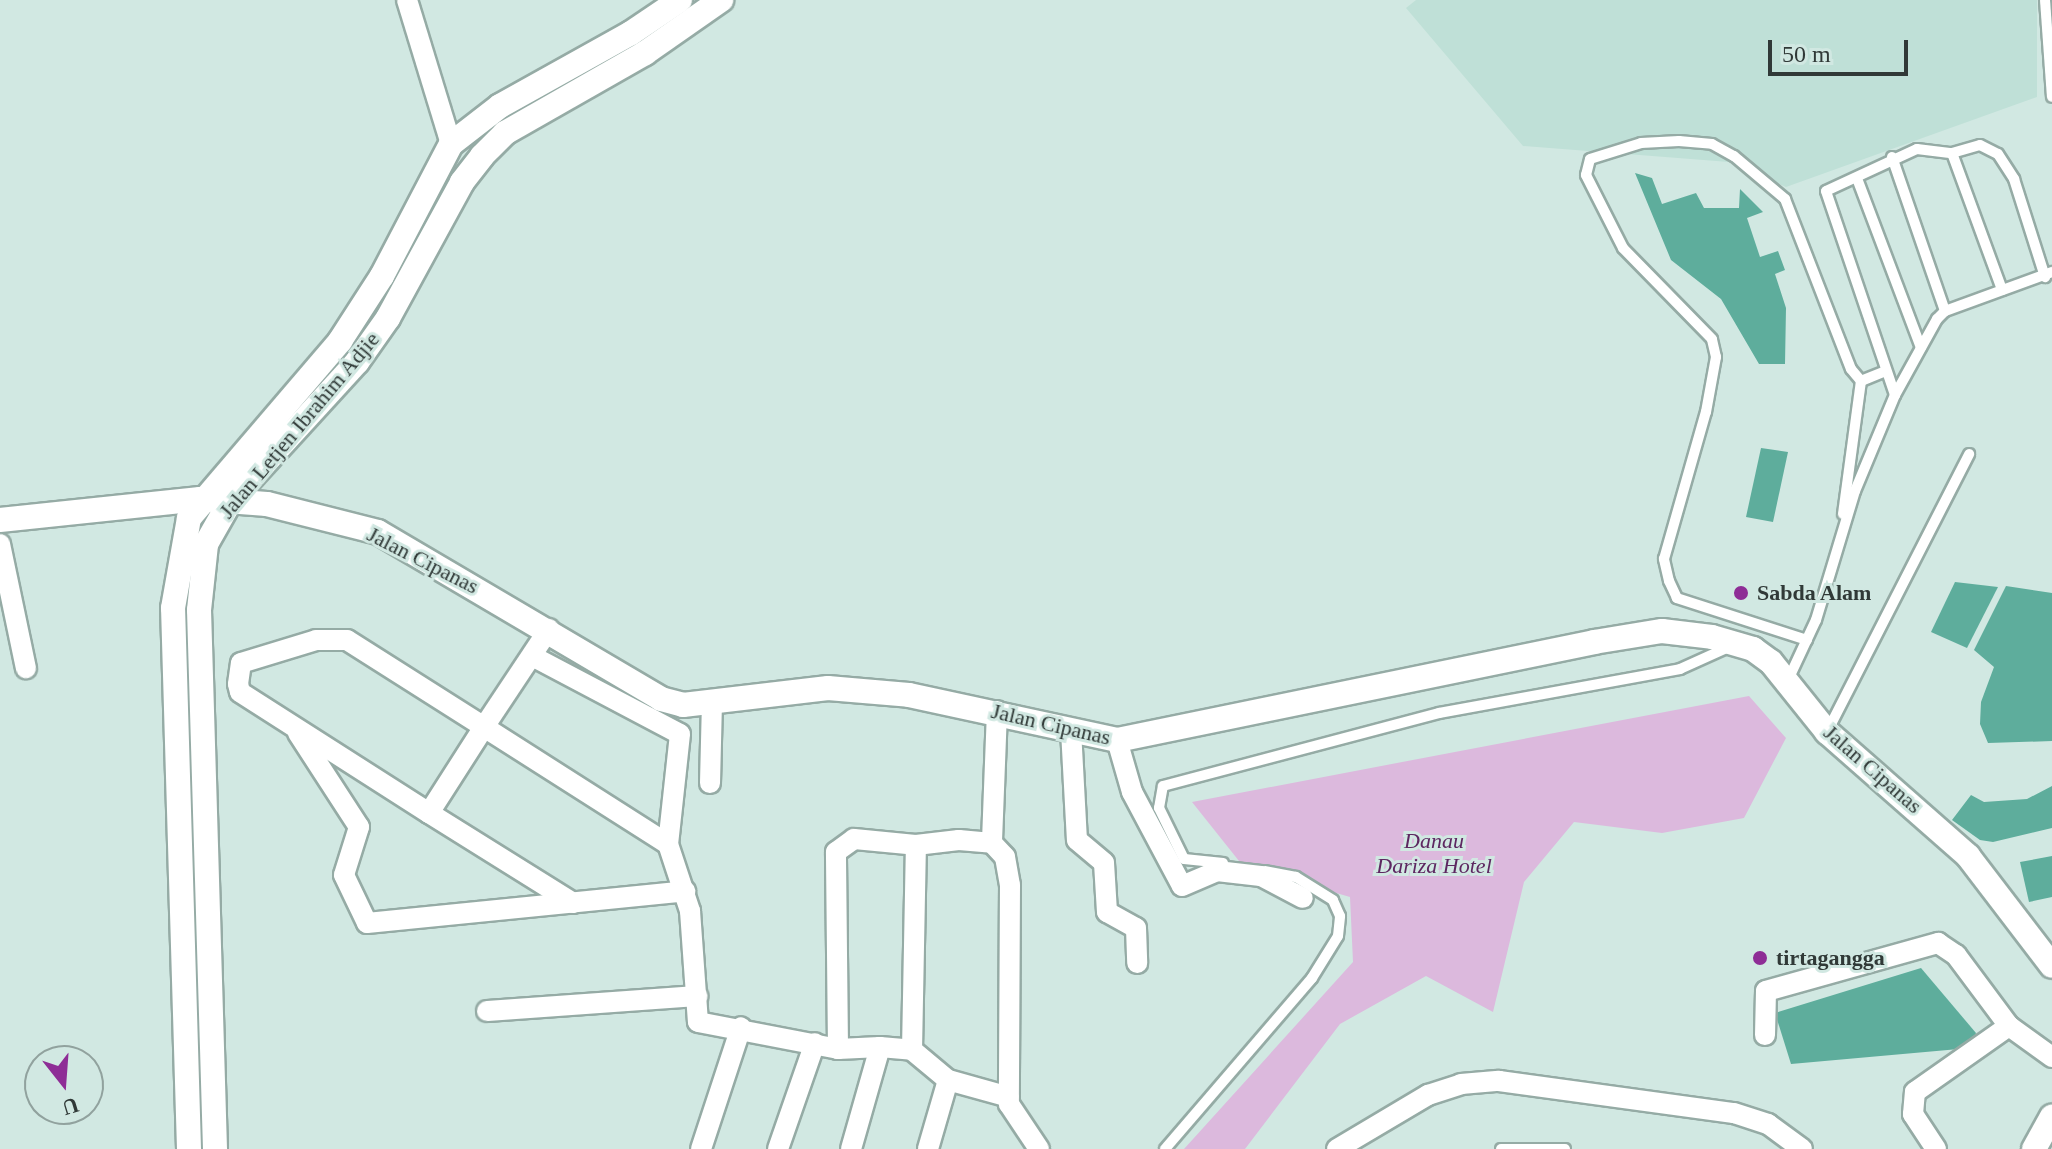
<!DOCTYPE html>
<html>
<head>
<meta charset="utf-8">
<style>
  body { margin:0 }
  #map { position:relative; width:2052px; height:1149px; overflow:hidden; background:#d1e8e2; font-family:"Times New Roman",serif }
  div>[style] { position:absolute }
  .built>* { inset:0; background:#bfe0d7 }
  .green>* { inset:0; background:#dcb9dd }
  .water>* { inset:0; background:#5ead9c }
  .roads { filter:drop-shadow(2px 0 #95aba5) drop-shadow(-2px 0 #95aba5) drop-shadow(0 2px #95aba5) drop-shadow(0 -2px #95aba5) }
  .service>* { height:10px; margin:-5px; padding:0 5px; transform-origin:5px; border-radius:5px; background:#fff }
  .minor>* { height:20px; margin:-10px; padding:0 10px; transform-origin:10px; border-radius:10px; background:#fff }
  .tertiary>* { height:24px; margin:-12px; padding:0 12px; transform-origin:12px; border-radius:12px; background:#fff }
  .dots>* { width:22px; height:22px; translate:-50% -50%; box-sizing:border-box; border:4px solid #d1e8e2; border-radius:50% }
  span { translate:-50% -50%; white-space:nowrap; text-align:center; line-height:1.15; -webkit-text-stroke:6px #d1e8e2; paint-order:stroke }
  .street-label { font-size:22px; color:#303937 }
  .poi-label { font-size:22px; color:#303937; font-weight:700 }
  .left { translate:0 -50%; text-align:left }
  .park-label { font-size:22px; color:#5d2761; font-style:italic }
  .north { position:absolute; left:24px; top:1045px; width:80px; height:80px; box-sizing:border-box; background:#d1e8e2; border:2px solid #91a29e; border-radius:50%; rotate:163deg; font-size:22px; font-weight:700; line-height:32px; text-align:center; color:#303937 }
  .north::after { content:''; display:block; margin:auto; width:28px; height:36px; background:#8e2d96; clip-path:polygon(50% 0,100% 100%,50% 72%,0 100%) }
  .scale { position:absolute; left:1768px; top:40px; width:140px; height:36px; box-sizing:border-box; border:4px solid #303937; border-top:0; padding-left:10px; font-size:24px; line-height:28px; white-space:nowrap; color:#303937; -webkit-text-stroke:6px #d1e8e2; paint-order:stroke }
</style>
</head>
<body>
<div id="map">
  <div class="built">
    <i style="clip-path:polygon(1416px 0,2037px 0,2037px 97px,1786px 187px,1729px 162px,1523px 146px,1406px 8px)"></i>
  </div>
  <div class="green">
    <i style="clip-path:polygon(1749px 696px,1786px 738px,1744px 818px,1662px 833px,1574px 822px,1524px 882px,1493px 1012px,1426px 976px,1340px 1024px,1245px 1149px,1184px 1149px,1353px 962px,1350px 897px,1243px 866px,1192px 802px)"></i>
  </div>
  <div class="water">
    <i style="clip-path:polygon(1635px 173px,1652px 178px,1662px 204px,1696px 193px,1704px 208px,1739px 208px,1740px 189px,1763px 212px,1747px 218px,1760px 257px,1778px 251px,1785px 270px,1775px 274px,1786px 308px,1785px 364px,1759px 364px,1721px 299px,1671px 260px)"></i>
    <i style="clip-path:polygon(1761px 448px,1788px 452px,1773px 522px,1746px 517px)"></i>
    <i style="clip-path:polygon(1955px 582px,1998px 587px,1967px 648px,1931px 632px)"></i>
    <i style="clip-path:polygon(2006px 586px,2052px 593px,2052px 741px,1988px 743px,1980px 724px,1981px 702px,1994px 667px,1974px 650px)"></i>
    <i style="clip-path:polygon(2052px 786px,2052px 828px,1993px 842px,1980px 840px,1952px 820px,1971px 795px,1984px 802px,2027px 799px)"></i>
    <i style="clip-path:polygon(2052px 856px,2052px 897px,2029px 902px,2020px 862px)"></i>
    <i style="clip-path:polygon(1921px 968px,1976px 1033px,1970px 1048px,1791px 1064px,1775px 1013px)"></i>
  </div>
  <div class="roads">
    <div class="service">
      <i style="left:2045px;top:0;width:97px;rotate:85.9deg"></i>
      <i style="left:1952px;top:153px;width:146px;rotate:69.9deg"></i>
      <i style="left:1892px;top:157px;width:163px;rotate:71deg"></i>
      <i style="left:1858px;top:181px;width:178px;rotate:69.3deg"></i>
      <i style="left:1895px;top:395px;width:215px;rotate:-108.7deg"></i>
      <i style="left:1826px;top:191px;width:100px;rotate:-24.8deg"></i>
      <i style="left:1917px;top:149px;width:35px;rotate:7deg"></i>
      <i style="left:1952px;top:153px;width:29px;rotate:-16deg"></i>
      <i style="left:1980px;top:145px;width:20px;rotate:27deg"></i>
      <i style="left:1998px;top:154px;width:30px;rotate:57deg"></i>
      <i style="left:2014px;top:179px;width:103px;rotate:72.4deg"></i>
      <i style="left:1843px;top:514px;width:134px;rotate:-82.3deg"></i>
      <i style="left:1807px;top:640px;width:137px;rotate:-162.1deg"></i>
      <i style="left:1677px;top:598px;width:19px;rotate:-115deg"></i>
      <i style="left:1669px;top:581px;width:23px;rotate:-103deg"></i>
      <i style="left:1664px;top:559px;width:153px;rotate:-74.1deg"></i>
      <i style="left:1706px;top:412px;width:56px;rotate:-79.7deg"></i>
      <i style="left:1716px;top:357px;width:18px;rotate:-103deg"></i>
      <i style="left:1712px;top:339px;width:127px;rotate:-134.4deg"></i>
      <i style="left:1623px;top:248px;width:82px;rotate:-116.9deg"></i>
      <i style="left:1586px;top:175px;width:16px;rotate:-76deg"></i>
      <i style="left:1590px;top:159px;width:53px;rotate:-17.4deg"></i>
      <i style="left:1641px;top:143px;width:38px;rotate:-3deg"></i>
      <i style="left:1679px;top:141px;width:33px;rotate:5deg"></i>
      <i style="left:1712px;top:144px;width:25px;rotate:29deg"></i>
      <i style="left:1734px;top:156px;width:67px;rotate:40.1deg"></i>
      <i style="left:1785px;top:199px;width:182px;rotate:68.8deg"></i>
      <i style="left:1851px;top:369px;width:16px;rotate:50deg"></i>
      <i style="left:1861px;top:381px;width:27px;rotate:-22deg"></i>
      <i style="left:1788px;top:680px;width:66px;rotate:-65deg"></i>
      <i style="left:1816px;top:620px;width:135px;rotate:-73.2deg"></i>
      <i style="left:1855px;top:491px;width:104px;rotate:-67.4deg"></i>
      <i style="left:1895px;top:395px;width:87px;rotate:-61.1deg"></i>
      <i style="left:1937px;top:319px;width:11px;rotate:-45deg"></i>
      <i style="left:1945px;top:311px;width:114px;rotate:-20deg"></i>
      <i style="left:1828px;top:730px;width:310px;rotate:-62.9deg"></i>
      <i style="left:1223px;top:863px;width:39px;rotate:-174deg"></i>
      <i style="left:1184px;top:859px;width:57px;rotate:-116.1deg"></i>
      <i style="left:1159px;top:808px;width:22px;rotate:-80deg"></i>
      <i style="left:1163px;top:786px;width:285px;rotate:-14.8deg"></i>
      <i style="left:1439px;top:713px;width:245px;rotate:-10.3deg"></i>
      <i style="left:1680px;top:669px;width:56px;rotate:-24.3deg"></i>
      <i style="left:1165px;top:1149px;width:225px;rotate:-49.3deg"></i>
      <i style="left:1312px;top:978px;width:49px;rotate:-58.2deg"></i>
      <i style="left:1338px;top:936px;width:20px;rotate:-84deg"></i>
      <i style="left:1340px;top:916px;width:17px;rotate:-114deg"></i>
      <i style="left:1333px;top:900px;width:44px;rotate:-148.1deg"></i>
      <i style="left:1296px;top:877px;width:31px;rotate:-169deg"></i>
      <i style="left:1501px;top:1149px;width:64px"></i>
    </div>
    <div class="minor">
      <i style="left:407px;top:0;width:151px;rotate:73deg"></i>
      <i style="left:0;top:544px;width:127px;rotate:78.2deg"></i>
      <i style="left:549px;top:629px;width:118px;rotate:123.6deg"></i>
      <i style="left:484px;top:727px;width:102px;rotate:122.6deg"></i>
      <i style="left:429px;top:813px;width:224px;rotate:-147.4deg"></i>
      <i style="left:240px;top:692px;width:8px;rotate:-104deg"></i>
      <i style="left:238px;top:684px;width:21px;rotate:-82deg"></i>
      <i style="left:241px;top:663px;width:78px;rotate:-17deg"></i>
      <i style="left:316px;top:640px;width:31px"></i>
      <i style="left:347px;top:640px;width:162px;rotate:32.4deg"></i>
      <i style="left:484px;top:727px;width:218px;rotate:32.5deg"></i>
      <i style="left:532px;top:656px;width:167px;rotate:27.8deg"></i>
      <i style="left:680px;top:734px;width:111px;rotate:96.2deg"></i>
      <i style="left:668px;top:844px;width:71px;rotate:71.8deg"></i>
      <i style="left:690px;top:911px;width:111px;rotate:85.9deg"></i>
      <i style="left:698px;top:1022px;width:143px;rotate:10.9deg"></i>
      <i style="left:838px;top:1049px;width:42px;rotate:-2.7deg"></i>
      <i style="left:997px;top:711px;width:132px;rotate:92.2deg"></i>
      <i style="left:992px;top:843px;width:19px;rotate:47deg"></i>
      <i style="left:1005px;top:857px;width:28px;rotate:80deg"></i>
      <i style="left:1010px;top:885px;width:219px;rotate:90.3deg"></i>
      <i style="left:1009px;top:1104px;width:54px;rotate:56.3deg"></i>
      <i style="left:1071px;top:730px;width:110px;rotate:86.9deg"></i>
      <i style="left:1077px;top:840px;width:35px;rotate:40deg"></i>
      <i style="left:1104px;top:863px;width:49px;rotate:86.5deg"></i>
      <i style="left:1107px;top:912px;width:33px;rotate:29deg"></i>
      <i style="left:1136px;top:928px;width:35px;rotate:88deg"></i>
      <i style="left:298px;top:733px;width:112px;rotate:57deg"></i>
      <i style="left:359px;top:827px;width:50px;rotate:107.4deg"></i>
      <i style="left:344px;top:875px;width:53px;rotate:64.4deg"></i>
      <i style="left:367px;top:923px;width:320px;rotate:-5.7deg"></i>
      <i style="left:1117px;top:740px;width:54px;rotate:73.9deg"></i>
      <i style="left:1132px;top:792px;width:106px;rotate:62deg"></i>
      <i style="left:1182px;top:886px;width:38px;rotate:-23deg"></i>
      <i style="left:1217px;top:871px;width:44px;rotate:6.5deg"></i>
      <i style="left:1261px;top:876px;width:47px;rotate:27.6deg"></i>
      <i style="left:710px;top:783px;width:80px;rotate:-88.6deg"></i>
      <i style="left:429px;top:813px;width:170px;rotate:32deg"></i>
      <i style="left:487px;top:1011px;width:211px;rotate:-4.1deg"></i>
      <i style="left:1765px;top:1035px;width:44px;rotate:-88.7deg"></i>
      <i style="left:1766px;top:991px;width:179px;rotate:-15.6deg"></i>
      <i style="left:1938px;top:943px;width:22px;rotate:34deg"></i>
      <i style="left:1956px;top:955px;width:89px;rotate:53.3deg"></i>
      <i style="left:2009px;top:1026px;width:53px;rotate:35.8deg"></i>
      <i style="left:838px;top:1049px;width:197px;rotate:-90.6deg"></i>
      <i style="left:836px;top:852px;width:22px;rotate:-36deg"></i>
      <i style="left:854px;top:839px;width:62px;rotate:5.5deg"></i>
      <i style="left:912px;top:1050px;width:205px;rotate:-88.9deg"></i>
      <i style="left:916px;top:845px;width:43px;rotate:-6.6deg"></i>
      <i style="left:959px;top:840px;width:33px;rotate:5deg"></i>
      <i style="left:912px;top:1050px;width:47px;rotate:39.8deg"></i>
      <i style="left:948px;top:1080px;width:72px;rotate:106.2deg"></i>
      <i style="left:948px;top:1080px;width:63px;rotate:15.6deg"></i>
      <i style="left:701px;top:1149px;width:128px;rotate:-71.8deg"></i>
      <i style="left:778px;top:1149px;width:112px;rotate:-70.8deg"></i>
      <i style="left:851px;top:1149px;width:106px;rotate:-74.1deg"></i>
      <i style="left:880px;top:1047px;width:32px;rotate:5deg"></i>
      <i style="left:1337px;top:1149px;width:106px;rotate:-30.7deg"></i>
      <i style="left:1428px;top:1095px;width:35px;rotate:-18deg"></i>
      <i style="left:1461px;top:1084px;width:38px;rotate:-5deg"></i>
      <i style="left:1499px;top:1081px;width:237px;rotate:7.8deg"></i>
      <i style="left:1734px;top:1113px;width:36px;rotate:18deg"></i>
      <i style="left:1768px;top:1124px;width:42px;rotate:36.3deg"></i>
      <i style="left:1936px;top:1149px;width:42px;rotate:-123.3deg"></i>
      <i style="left:1913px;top:1114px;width:22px;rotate:-85deg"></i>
      <i style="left:1915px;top:1092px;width:115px;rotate:-35.1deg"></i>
    </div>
    <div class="tertiary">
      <i style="left:0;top:520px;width:201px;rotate:-6deg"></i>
      <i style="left:200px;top:499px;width:67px;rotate:4.3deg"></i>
      <i style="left:267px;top:504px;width:114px;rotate:14.2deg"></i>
      <i style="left:378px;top:532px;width:329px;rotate:30.5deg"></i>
      <i style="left:661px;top:699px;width:23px;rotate:15deg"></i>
      <i style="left:683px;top:705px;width:146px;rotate:-6.7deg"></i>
      <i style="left:828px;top:688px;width:81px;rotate:4.9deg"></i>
      <i style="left:909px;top:695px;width:213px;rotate:12.2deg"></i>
      <i style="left:1117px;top:740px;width:487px;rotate:-11.6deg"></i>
      <i style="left:1594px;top:642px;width:69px;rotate:-9.2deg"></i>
      <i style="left:1662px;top:631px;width:50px;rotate:6.8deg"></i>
      <i style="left:1712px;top:637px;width:43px;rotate:16.3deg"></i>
      <i style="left:1753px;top:649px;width:22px;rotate:36deg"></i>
      <i style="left:1771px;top:662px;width:90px;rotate:51.3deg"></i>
      <i style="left:1827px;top:732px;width:188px;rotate:41.3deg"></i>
      <i style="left:1968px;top:856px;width:138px;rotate:52.6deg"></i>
      <i style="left:189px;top:1149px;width:541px;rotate:-91.69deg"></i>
      <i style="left:173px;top:608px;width:91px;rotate:-79.9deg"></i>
      <i style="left:189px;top:518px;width:233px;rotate:-49.5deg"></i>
      <i style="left:340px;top:341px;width:77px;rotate:-57.1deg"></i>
      <i style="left:382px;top:276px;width:149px;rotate:-62.4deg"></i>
      <i style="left:451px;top:144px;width:62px;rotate:-37.8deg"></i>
      <i style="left:500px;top:106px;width:150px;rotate:-29.1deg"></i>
      <i style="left:631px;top:33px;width:59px;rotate:-34deg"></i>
      <i style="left:215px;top:1149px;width:539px;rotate:-91.7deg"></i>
      <i style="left:199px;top:610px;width:66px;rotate:-83.9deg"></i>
      <i style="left:206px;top:544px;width:51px;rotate:-60.4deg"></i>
      <i style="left:231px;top:500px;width:187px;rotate:-47.6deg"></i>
      <i style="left:357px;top:362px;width:54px;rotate:-54.8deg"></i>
      <i style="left:388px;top:318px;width:155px;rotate:-61.4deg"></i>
      <i style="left:462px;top:182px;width:33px;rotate:-52deg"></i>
      <i style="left:482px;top:156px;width:33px;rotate:-45deg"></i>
      <i style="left:505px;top:133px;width:161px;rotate:-29.7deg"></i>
      <i style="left:645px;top:53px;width:93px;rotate:-34.9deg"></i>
      <i style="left:2034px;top:1149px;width:37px;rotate:-61deg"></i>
    </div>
  </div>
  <div class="dots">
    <i style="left:1741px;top:593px;background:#8e2d96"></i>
    <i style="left:1760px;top:958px;background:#8e2d96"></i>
  </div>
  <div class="street-label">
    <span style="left:299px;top:425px;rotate:-50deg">Jalan Letjen Ibrahim Adjie</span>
    <span style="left:423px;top:560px;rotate:27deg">Jalan Cipanas</span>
    <span style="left:1051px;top:724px;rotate:13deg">Jalan Cipanas</span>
    <span style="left:1873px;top:769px;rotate:41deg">Jalan Cipanas</span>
  </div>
  <div class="poi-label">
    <span class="left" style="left:1757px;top:593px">Sabda Alam</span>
    <span class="left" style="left:1776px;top:958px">tirtagangga</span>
  </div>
  <div class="park-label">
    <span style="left:1434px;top:853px">Danau<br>Dariza Hotel</span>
  </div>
  <div class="north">U</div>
  <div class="scale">50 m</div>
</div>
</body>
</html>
